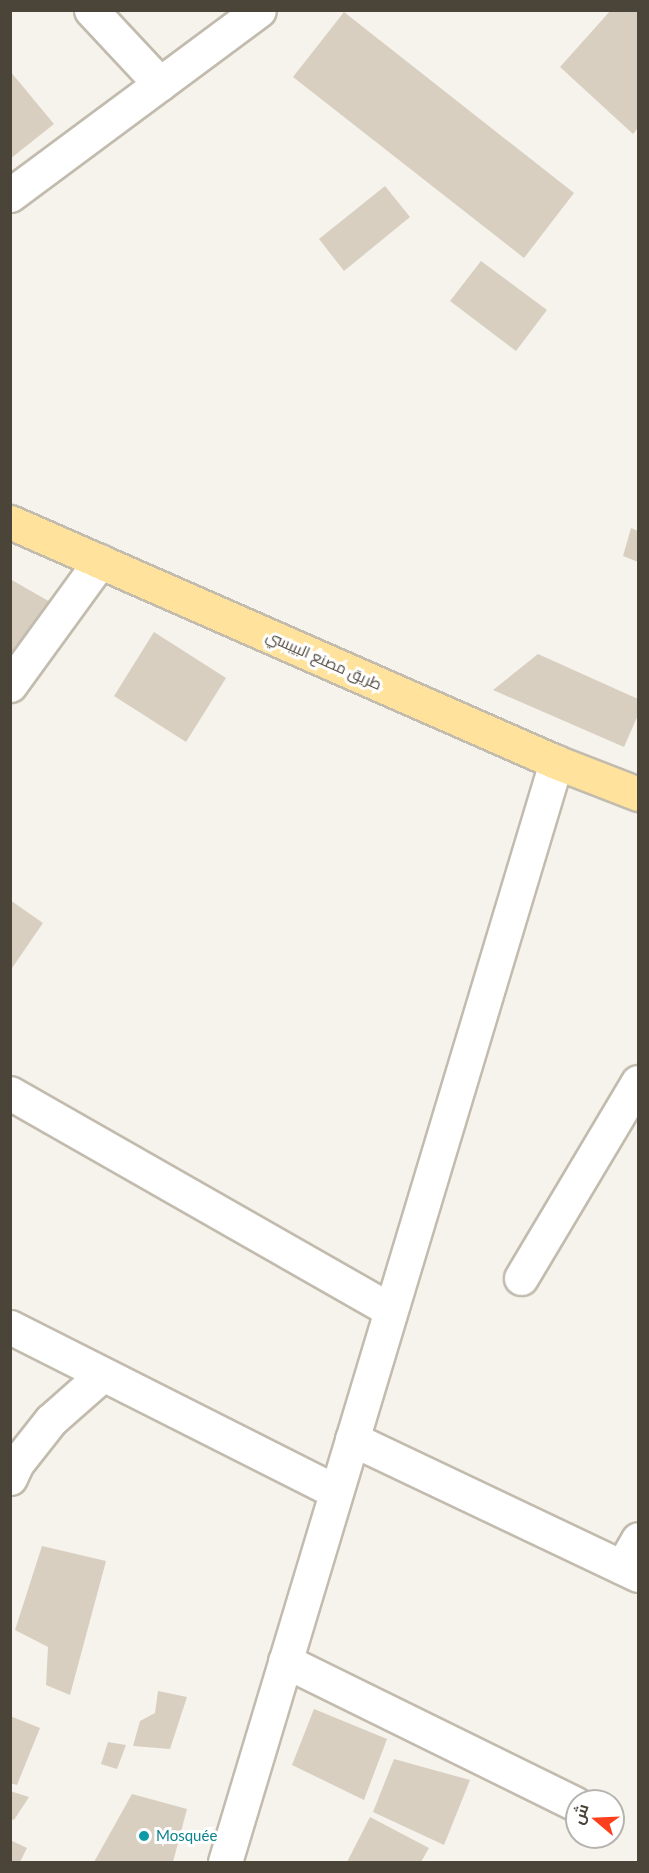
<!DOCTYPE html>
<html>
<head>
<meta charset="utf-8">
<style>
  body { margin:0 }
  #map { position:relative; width:649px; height:1873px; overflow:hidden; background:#f6f3ec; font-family:Lato,Cairo,sans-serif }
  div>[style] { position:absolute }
  .building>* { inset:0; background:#d8cfc1 }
  .roads { filter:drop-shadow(2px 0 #c2bbae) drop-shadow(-2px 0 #c2bbae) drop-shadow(0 2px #c2bbae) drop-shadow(0 -2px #c2bbae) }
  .minor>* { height:33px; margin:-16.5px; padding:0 16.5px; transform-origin:16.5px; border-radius:16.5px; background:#fff }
  .major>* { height:33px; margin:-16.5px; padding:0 16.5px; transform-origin:16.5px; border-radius:16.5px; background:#ffe39c }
  .dots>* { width:16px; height:16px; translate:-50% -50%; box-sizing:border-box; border:3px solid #fff; border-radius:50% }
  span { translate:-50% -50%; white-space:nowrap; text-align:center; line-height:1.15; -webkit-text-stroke:6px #fff; paint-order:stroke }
  .street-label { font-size:15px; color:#4b4439 }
  .culture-label { font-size:15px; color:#0d838f }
  .left { translate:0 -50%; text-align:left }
  .frame { position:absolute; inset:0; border:12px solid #4b4439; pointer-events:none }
  .north { position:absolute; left:565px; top:1789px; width:60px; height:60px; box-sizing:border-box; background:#fff; border:2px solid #b7b4b0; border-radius:50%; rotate:289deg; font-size:16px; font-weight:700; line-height:24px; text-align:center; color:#4b4439 }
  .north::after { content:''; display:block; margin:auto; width:21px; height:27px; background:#fc3f1d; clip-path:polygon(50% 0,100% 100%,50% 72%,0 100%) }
</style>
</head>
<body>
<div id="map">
  <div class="building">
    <i style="clip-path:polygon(611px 10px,638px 10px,638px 128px,633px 134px,560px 67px)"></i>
    <i style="clip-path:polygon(344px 12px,574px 193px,524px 258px,293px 77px)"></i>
    <i style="clip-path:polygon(10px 71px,54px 124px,10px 159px)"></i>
    <i style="clip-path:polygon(385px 186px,410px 217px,344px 271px,319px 239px)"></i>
    <i style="clip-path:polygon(481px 261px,547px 310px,516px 351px,450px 301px)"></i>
    <i style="clip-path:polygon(631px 528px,638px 531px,638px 562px,623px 556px)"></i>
    <i style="clip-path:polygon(10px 579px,59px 607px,10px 661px)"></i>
    <i style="clip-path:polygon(154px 632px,226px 678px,186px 742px,114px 696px)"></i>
    <i style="clip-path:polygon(538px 654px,638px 699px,638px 715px,624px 747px,493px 690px)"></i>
    <i style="clip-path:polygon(10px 900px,43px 923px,10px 971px)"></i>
    <i style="clip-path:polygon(42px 1546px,106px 1561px,70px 1695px,46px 1685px,48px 1647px,15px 1630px)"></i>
    <i style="clip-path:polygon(158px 1691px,187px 1697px,170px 1749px,133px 1746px,140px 1721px,155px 1713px)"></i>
    <i style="clip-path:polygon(314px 1709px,387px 1739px,364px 1800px,292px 1765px)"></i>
    <i style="clip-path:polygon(10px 1716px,40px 1728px,17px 1785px,10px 1783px)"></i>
    <i style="clip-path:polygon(108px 1742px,126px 1745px,117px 1769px,101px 1764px)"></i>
    <i style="clip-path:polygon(394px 1759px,470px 1780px,444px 1845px,373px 1812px)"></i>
    <i style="clip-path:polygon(10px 1791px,29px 1797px,14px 1820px,10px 1819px)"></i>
    <i style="clip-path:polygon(132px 1794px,187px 1809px,173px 1862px,94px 1862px)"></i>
    <i style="clip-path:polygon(370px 1817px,429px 1848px,421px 1862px,347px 1862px)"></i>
    <i style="clip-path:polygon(10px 1840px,27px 1848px,20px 1862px,10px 1862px)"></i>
  </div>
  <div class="roads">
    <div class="minor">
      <i style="left:91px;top:10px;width:101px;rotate:47deg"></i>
      <i style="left:10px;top:195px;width:310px;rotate:-36.6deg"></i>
      <i style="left:10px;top:685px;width:153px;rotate:-54deg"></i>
      <i style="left:10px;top:1093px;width:438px;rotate:29.7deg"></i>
      <i style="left:521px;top:1278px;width:228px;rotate:-59.2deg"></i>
      <i style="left:10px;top:1327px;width:365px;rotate:26.8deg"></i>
      <i style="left:352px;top:1439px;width:317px;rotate:25.4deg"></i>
      <i style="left:10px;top:1478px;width:17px;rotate:-65deg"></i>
      <i style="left:17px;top:1463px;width:55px;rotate:-51.7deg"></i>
      <i style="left:51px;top:1420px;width:69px;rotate:-41.5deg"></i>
      <i style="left:622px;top:1567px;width:32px;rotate:-60deg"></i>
      <i style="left:285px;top:1661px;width:323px;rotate:26.2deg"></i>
      <i style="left:225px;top:1862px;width:1149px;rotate:-73.25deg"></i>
    </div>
    <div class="major">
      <i style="left:10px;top:522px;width:596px;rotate:23.73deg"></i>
      <i style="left:556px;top:762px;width:88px;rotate:21.3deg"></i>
    </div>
  </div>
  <div class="dots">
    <i style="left:144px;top:1836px;background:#0f9aa8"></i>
  </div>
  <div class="street-label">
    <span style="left:324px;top:660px;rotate:24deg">طريق مصنع البيبسي</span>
  </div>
  <div class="culture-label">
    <span class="left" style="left:156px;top:1836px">Mosquée</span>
  </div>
  <div class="frame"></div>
  <div class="north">ش</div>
</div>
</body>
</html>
